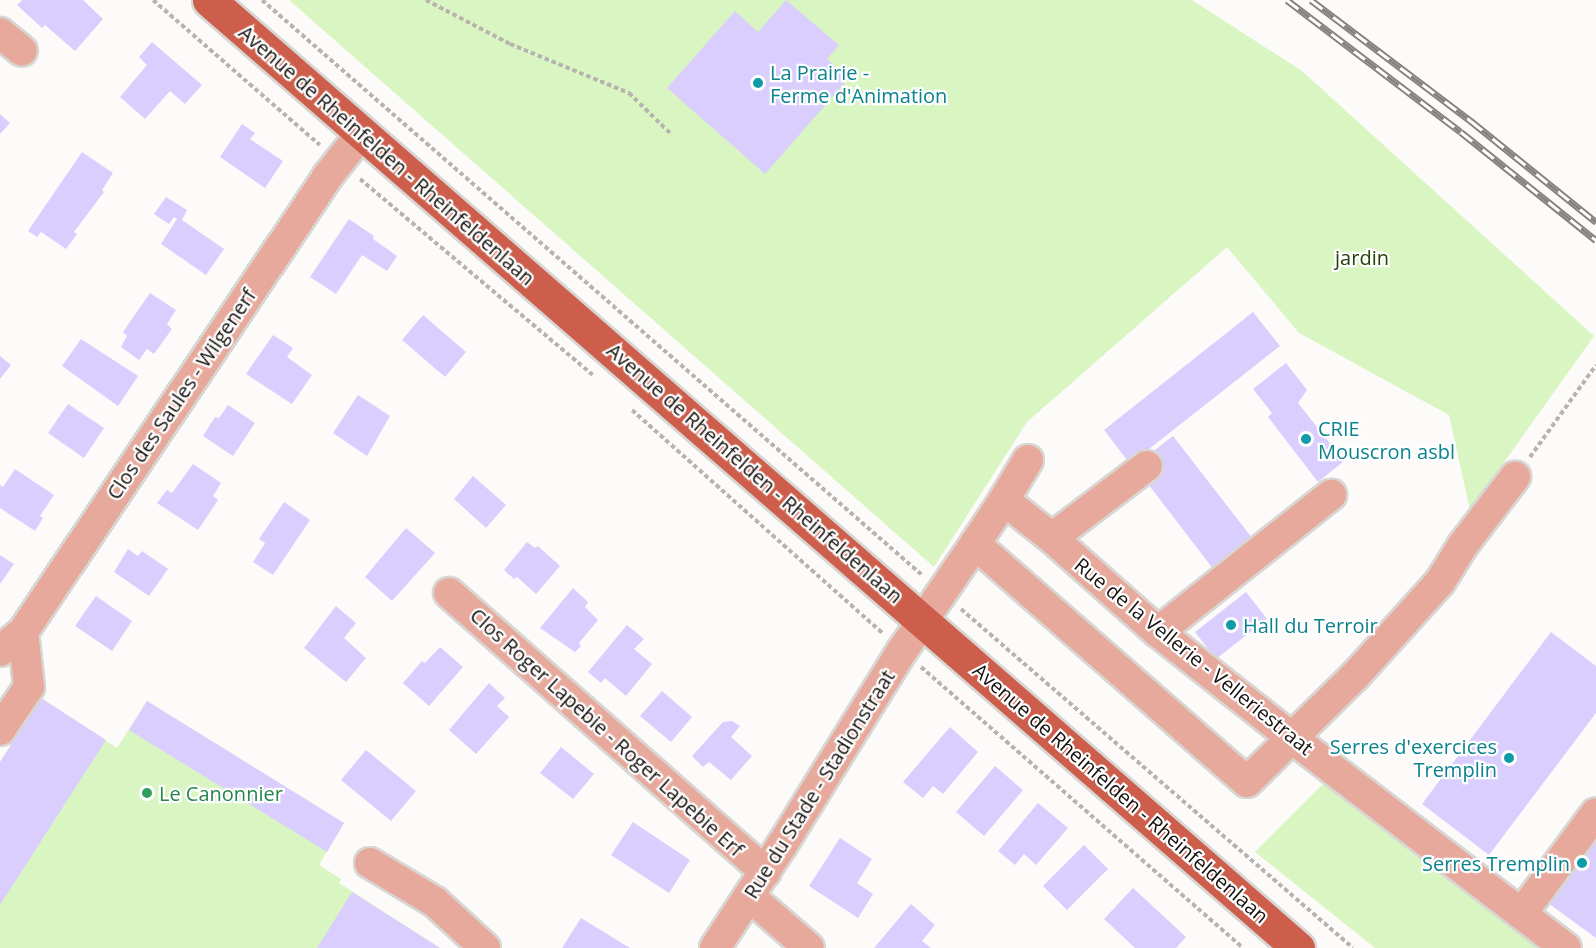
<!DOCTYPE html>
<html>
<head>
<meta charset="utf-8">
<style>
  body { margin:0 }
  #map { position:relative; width:1596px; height:948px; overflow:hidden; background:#fdfbf9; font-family:"Open Sans",sans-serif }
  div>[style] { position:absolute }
  .green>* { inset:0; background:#d9f5c2 }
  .building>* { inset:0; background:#dacefe }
  .path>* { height:4px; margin-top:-2px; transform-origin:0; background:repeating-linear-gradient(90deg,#b6b3b1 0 4.5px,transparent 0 7.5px) }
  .roads { filter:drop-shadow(2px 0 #d8d6d3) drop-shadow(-2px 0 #d8d6d3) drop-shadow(0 2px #d8d6d3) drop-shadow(0 -2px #d8d6d3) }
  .minor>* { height:30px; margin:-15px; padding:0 15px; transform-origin:15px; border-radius:15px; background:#e8a99d }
  .major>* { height:33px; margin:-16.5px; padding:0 16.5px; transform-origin:16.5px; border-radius:16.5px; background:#cd5e4c }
  .rail>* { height:7px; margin-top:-3.5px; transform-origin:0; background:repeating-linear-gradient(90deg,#fff 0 14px,#858280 0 28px); box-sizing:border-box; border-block:2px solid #858280 }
  .dots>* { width:16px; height:16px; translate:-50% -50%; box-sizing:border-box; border:3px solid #fff; border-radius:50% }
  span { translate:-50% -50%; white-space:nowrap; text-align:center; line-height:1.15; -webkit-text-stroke:4.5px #fff; paint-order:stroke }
  .culture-label { font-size:20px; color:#0d838f }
  .left { translate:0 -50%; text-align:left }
  .right { translate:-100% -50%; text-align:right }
  .street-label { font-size:20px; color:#15110e }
  .park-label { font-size:20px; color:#263f07 }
  .leisure-label { font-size:20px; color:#27864d }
</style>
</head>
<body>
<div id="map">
  <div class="green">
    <i style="clip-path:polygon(289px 0,1192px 0,1302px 71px,1594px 336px,1470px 510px,1449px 415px,1299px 333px,1227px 247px,1027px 422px,934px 567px)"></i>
    <i style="clip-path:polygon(41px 698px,117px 748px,147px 701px,344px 823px,319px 865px,341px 879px,339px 883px,440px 948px,0 948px,0 762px)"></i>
    <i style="clip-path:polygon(1325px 782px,1539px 948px,1375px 948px,1255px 852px)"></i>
  </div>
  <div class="building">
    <i style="clip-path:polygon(22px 0,83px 0,103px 19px,75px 51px,45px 25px,42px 28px,17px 5px)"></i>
    <i style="clip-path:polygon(786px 0,839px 45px,827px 59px,849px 78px,765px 174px,667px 88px,735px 11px,758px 32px)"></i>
    <i style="clip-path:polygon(152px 42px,202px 85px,185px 104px,170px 91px,145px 119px,120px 97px,147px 65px,139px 57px)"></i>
    <i style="clip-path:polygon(0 114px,10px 123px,0 134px)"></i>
    <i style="clip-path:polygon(242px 124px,255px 133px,250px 139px,283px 161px,265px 188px,220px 157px)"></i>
    <i style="clip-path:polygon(82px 152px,113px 173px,102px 190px,104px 192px,74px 232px,77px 234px,66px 249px,41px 232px,37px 237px,28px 231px)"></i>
    <i style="clip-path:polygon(166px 197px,187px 210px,182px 220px,224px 249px,206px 275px,161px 244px,177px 219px,174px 217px,169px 224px,154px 214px)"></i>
    <i style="clip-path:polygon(349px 219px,374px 236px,373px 239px,397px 256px,387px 271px,362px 255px,336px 294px,310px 277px)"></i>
    <i style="clip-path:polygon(150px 293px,176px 310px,167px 324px,172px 329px,154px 354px,147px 349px,139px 360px,121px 347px,127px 336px,123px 332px)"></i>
    <i style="clip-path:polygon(1253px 312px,1280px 346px,1130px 464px,1104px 430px)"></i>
    <i style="clip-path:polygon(423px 315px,466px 352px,445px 377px,402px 340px)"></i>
    <i style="clip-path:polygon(273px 335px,293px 348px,287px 357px,312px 375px,292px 404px,246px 374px)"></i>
    <i style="clip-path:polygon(81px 339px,138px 376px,118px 406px,62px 366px)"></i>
    <i style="clip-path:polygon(0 356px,11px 365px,0 379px)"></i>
    <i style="clip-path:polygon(1286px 363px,1307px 390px,1298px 403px,1344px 461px,1318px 482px,1268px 417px,1272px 413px,1253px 389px)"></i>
    <i style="clip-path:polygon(358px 395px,390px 416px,367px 456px,333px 433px)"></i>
    <i style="clip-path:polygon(68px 404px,104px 428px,84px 458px,48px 433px)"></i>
    <i style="clip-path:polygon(228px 405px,255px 423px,233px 456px,203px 436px,215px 417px,219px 418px)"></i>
    <i style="clip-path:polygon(1173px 436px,1256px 543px,1217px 574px,1145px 480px,1142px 460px)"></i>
    <i style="clip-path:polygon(193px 464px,221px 483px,213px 496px,218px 500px,198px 530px,157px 503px,167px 490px,172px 493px)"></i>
    <i style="clip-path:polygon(15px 469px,54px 495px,40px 516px,43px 518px,35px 531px,0 508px,0 485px,3px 487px)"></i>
    <i style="clip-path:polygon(473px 476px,506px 505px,486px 528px,454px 499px)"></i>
    <i style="clip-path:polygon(284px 502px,310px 520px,273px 575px,253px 562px,265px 543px,259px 539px)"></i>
    <i style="clip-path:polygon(406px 528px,435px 553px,392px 601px,365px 577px)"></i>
    <i style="clip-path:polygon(527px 542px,535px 548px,538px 546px,560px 566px,536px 594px,517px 577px,514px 579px,504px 570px)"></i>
    <i style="clip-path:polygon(128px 549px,138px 556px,142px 551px,168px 569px,149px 596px,114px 572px)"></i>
    <i style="clip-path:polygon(0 555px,14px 564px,0 584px)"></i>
    <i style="clip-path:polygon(573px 588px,588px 602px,585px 607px,598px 620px,579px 643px,581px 646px,575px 652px,540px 628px)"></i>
    <i style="clip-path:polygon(1246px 592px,1267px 619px,1216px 659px,1195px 632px)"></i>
    <i style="clip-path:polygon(96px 596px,132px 621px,112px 651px,75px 626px)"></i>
    <i style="clip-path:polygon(336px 606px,356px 623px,344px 638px,366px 658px,346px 682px,304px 648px)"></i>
    <i style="clip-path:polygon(627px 625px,644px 639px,634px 649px,652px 664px,626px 696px,605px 678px,601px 683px,588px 672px)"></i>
    <i style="clip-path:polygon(1551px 632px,1596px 666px,1596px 713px,1489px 855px,1422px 804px)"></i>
    <i style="clip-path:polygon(440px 647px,463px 667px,429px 706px,403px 683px,422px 661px,425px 663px)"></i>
    <i style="clip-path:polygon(489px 683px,505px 698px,497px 706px,509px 717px,476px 754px,449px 730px)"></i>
    <i style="clip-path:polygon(662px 691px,692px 717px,671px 742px,640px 716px)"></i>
    <i style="clip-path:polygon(41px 698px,106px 740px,0 905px,0 762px)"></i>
    <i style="clip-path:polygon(147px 701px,344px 823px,327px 852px,129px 730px)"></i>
    <i style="clip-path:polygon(732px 721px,740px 726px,731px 737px,752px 756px,731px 780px,709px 762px,703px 767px,692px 756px,723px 722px)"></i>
    <i style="clip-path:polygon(950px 727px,978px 752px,943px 794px,933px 786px,923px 798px,903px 782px)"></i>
    <i style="clip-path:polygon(561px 747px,594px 774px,573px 799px,540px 773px)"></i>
    <i style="clip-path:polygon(366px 750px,416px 791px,391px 821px,341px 780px)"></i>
    <i style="clip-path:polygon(995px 766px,1023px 790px,984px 836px,956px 812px)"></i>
    <i style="clip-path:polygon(1038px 803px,1068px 828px,1036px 865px,1024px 854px,1015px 865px,998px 851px)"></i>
    <i style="clip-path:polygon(633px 822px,690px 860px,669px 893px,611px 855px)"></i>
    <i style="clip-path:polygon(1596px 828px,1596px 938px,1541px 898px)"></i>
    <i style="clip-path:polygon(840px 838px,872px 859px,857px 883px,873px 894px,858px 918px,809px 886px)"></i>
    <i style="clip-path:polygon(1084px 845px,1108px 869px,1067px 910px,1043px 886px)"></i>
    <i style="clip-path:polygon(1133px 888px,1186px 937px,1176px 948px,1135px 948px,1104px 919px)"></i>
    <i style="clip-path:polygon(352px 892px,440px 948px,317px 948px)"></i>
    <i style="clip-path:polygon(911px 904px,935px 925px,922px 941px,931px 948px,874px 948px)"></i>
    <i style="clip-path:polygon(581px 918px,630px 948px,562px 948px)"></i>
  </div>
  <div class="path">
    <i style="left:153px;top:0;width:221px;rotate:41deg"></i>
    <i style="left:262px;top:0;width:875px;rotate:41.06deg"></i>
    <i style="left:426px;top:0;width:95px;rotate:27.6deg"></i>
    <i style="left:510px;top:44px;width:129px;rotate:22.4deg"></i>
    <i style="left:629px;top:93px;width:60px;rotate:44.3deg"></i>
    <i style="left:360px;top:179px;width:304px;rotate:40.1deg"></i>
    <i style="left:632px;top:410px;width:335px;rotate:41.7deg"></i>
    <i style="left:1530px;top:457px;width:113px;rotate:-54.3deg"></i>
    <i style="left:961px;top:609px;width:518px;rotate:40.85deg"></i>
    <i style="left:921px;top:667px;width:427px;rotate:41.1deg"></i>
  </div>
  <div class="roads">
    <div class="minor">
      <i style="left:0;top:33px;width:28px;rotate:39deg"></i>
      <i style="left:1028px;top:460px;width:47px;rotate:121deg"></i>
      <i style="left:1004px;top:500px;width:61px;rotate:38.4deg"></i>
      <i style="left:1052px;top:538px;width:142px;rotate:41.6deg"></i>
      <i style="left:1158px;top:632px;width:171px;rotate:38.3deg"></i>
      <i style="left:1292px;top:738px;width:345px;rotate:37.5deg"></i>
      <i style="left:1052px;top:538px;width:119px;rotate:-37.2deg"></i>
      <i style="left:975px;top:544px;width:53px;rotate:-56.6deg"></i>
      <i style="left:449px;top:593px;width:422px;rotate:41.4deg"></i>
      <i style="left:1158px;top:632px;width:221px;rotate:-38.4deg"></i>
      <i style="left:0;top:651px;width:30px;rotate:-40deg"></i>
      <i style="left:23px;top:632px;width:549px;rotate:-56.22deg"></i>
      <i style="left:328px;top:176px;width:53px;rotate:-51.8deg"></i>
      <i style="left:0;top:730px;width:52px;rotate:-56deg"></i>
      <i style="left:29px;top:687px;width:55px;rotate:-96.2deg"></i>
      <i style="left:370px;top:863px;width:76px;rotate:31deg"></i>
      <i style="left:435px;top:902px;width:68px;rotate:42.6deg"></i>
      <i style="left:749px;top:896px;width:79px;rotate:40.9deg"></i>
      <i style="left:1522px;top:913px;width:124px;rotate:-53.5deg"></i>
      <i style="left:715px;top:948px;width:123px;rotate:-57deg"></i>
      <i style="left:782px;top:845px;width:228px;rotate:-58.3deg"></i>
      <i style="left:902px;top:651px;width:130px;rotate:-55.7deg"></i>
      <i style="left:975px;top:544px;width:361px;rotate:41.2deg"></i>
      <i style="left:1247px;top:782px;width:151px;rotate:-44.5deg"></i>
      <i style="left:1355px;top:676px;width:127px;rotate:-47.9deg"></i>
      <i style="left:1440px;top:582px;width:44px;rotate:-58.1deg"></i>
      <i style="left:1463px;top:545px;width:86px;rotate:-52.6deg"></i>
    </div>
    <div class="major">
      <i style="left:209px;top:0;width:1444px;rotate:41.04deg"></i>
    </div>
  </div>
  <div class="rail">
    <i style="left:1287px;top:0;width:218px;rotate:37.2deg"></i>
    <i style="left:1461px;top:132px;width:173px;rotate:38.7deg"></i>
    <i style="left:1311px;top:0;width:201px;rotate:37.1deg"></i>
    <i style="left:1471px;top:121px;width:161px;rotate:38.9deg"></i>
  </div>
  <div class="dots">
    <i style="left:758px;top:83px;background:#0f9aa8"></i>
    <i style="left:1306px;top:439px;background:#0f9aa8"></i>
    <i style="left:1231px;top:625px;background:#0f9aa8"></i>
    <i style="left:1509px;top:758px;background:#0f9aa8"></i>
    <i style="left:147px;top:793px;background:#2e9e5b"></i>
    <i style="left:1582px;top:863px;background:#0f9aa8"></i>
  </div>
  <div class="culture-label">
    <span class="left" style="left:770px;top:84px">La Prairie -<br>Ferme d'Animation</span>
    <span class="left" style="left:1318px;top:440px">CRIE<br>Mouscron asbl</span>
    <span class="left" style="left:1243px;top:625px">Hall du Terroir</span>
    <span class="right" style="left:1497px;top:758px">Serres d'exercices<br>Tremplin</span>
    <span class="right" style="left:1570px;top:863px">Serres Tremplin</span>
  </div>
  <div class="street-label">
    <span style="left:387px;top:155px;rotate:41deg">Avenue de Rheinfelden - Rheinfeldenlaan</span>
    <span style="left:181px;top:394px;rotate:-56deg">Clos des Saules - Wilgenerf</span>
    <span style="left:755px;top:473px;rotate:41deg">Avenue de Rheinfelden - Rheinfeldenlaan</span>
    <span style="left:1194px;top:656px;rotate:39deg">Rue de la Vellerie - Velleriestraat</span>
    <span style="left:607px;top:732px;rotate:42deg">Clos Roger Lapebie - Roger Lapebie Erf</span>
    <span style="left:819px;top:784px;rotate:-58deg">Rue du Stade - Stadionstraat</span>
    <span style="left:1121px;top:793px;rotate:41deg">Avenue de Rheinfelden - Rheinfeldenlaan</span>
  </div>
  <div class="park-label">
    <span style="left:1362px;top:257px">jardin</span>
  </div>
  <div class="leisure-label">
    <span class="left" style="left:159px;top:793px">Le Canonnier</span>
  </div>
</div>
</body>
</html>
